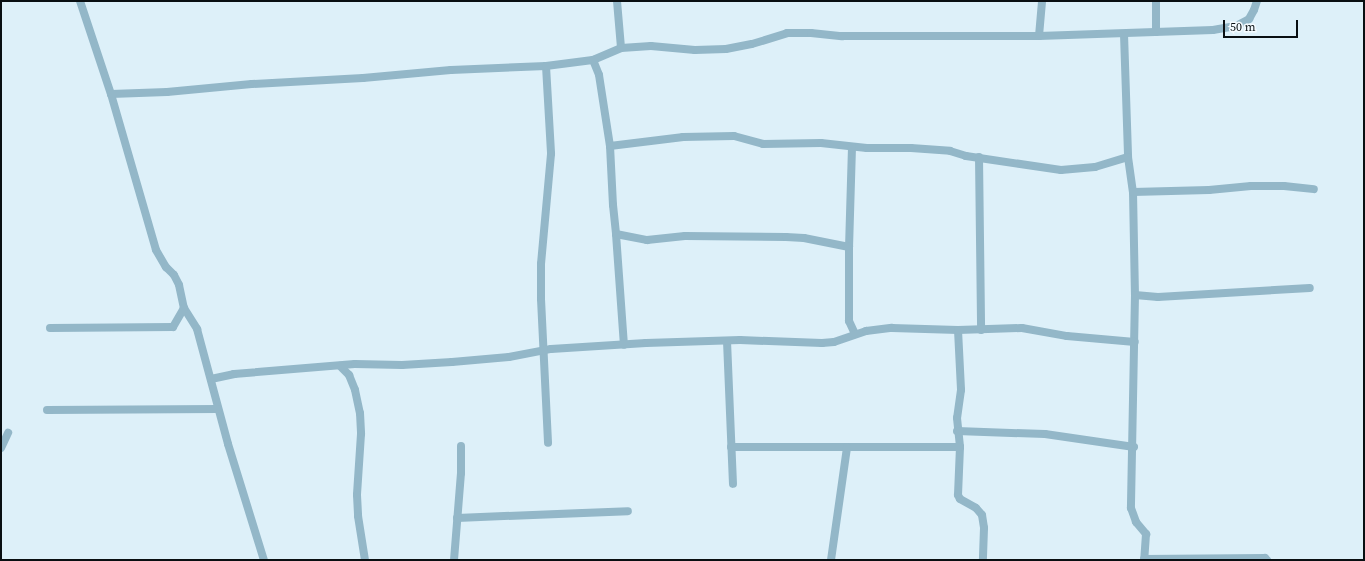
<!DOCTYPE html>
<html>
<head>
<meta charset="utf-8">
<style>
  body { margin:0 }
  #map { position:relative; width:1365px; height:561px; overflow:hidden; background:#ddf0f9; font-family:"Source Serif 4",serif }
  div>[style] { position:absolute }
  .minor>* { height:8px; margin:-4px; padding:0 4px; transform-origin:4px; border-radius:4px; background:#93b7c8 }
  span { translate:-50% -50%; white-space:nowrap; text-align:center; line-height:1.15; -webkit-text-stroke:4px #f4fbff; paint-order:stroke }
  .frame { position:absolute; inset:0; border:2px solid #090f12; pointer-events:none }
  .scale { position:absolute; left:1223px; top:20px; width:75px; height:18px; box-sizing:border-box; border:2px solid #090f12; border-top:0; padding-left:5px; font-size:12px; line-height:14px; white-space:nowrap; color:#090f12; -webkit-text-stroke:3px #f4fbff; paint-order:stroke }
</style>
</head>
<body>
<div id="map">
  <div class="minor">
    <i style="left:80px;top:1px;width:98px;rotate:71.6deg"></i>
    <i style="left:111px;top:94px;width:162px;rotate:73.9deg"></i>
    <i style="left:156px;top:250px;width:20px;rotate:60deg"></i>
    <i style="left:166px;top:267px;width:11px;rotate:45deg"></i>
    <i style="left:174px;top:275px;width:11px;rotate:63deg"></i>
    <i style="left:179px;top:285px;width:24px;rotate:78deg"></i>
    <i style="left:184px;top:308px;width:25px;rotate:58deg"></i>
    <i style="left:197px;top:329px;width:119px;rotate:74.9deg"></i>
    <i style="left:228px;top:444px;width:121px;rotate:72.8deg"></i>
    <i style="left:617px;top:1px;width:47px;rotate:85.1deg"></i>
    <i style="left:1156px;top:32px;width:31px;rotate:-90deg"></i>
    <i style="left:1124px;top:34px;width:123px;rotate:88.1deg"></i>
    <i style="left:1128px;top:157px;width:35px;rotate:82deg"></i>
    <i style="left:1133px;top:192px;width:103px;rotate:88.9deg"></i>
    <i style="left:1135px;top:295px;width:213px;rotate:91.1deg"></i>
    <i style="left:1131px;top:508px;width:15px;rotate:70deg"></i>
    <i style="left:1136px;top:522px;width:16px;rotate:50deg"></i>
    <i style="left:1146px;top:534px;width:26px;rotate:94deg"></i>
    <i style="left:1039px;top:36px;width:35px;rotate:-85deg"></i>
    <i style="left:593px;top:60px;width:16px;rotate:68deg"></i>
    <i style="left:599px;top:75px;width:72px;rotate:81.2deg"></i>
    <i style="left:610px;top:146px;width:59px;rotate:87.1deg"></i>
    <i style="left:613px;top:205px;width:29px;rotate:84deg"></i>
    <i style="left:616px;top:234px;width:111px;rotate:85.9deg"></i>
    <i style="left:546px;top:66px;width:88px;rotate:86.7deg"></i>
    <i style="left:551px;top:154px;width:110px;rotate:95.2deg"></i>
    <i style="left:541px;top:264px;width:35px;rotate:90deg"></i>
    <i style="left:541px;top:299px;width:144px;rotate:87.2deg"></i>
    <i style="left:111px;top:94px;width:56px;rotate:-2deg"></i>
    <i style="left:167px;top:92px;width:85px;rotate:-5.4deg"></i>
    <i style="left:252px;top:84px;width:111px;rotate:-3.1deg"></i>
    <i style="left:363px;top:78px;width:88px;rotate:-5.2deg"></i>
    <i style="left:451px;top:70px;width:95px;rotate:-2.4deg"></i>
    <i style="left:546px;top:66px;width:47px;rotate:-7.3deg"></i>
    <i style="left:593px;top:60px;width:30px;rotate:-23deg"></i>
    <i style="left:621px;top:48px;width:30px;rotate:-4deg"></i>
    <i style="left:651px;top:46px;width:44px;rotate:5.2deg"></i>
    <i style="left:695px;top:50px;width:31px;rotate:-2deg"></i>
    <i style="left:726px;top:49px;width:26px;rotate:-11deg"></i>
    <i style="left:752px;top:44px;width:37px;rotate:-17deg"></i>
    <i style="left:787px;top:33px;width:24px"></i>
    <i style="left:811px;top:33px;width:31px;rotate:6deg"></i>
    <i style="left:842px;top:36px;width:197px"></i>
    <i style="left:1039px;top:36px;width:174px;rotate:-2deg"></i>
    <i style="left:1213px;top:30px;width:23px;rotate:-10deg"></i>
    <i style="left:1236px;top:26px;width:15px;rotate:-28deg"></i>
    <i style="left:1249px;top:19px;width:10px;rotate:-61deg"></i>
    <i style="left:1254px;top:10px;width:9px;rotate:-72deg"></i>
    <i style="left:610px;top:146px;width:74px;rotate:-7deg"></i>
    <i style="left:683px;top:137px;width:51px;rotate:-1.1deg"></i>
    <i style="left:734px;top:136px;width:30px;rotate:15deg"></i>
    <i style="left:763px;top:144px;width:58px;rotate:-1deg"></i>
    <i style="left:821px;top:143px;width:46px;rotate:6.2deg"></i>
    <i style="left:867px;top:148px;width:44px"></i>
    <i style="left:911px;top:148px;width:39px;rotate:4deg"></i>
    <i style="left:950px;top:151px;width:17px;rotate:17deg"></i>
    <i style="left:966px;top:156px;width:96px;rotate:8.4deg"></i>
    <i style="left:1061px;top:170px;width:34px;rotate:-5deg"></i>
    <i style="left:1095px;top:167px;width:34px;rotate:-17deg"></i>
    <i style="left:852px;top:147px;width:100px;rotate:91.7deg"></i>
    <i style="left:849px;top:247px;width:74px;rotate:90deg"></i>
    <i style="left:849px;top:321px;width:14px;rotate:65deg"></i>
    <i style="left:979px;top:157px;width:173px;rotate:89.3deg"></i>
    <i style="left:1133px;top:192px;width:76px;rotate:-1.5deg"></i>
    <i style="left:1209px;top:190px;width:42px;rotate:-5.4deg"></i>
    <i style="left:1251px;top:186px;width:33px"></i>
    <i style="left:1284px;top:186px;width:30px;rotate:6deg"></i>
    <i style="left:616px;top:234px;width:32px;rotate:11deg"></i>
    <i style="left:647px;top:240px;width:38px;rotate:-6deg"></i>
    <i style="left:685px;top:236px;width:101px;rotate:0.6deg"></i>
    <i style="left:786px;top:237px;width:18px;rotate:3deg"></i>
    <i style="left:804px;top:238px;width:46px;rotate:11.3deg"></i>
    <i style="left:1135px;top:295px;width:23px;rotate:5deg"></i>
    <i style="left:1158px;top:297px;width:152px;rotate:-3.4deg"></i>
    <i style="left:50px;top:328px;width:123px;rotate:-0.5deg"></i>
    <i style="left:173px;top:327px;width:22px;rotate:-60deg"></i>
    <i style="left:958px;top:330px;width:60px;rotate:87.1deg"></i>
    <i style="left:961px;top:390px;width:28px;rotate:98deg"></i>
    <i style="left:957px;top:418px;width:29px;rotate:84deg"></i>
    <i style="left:960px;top:447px;width:48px;rotate:92.4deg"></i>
    <i style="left:958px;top:495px;width:4px;rotate:63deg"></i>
    <i style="left:960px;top:499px;width:18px;rotate:29deg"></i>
    <i style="left:976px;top:508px;width:9px;rotate:49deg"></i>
    <i style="left:982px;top:515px;width:13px;rotate:81deg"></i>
    <i style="left:984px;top:528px;width:32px;rotate:92deg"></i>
    <i style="left:727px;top:341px;width:143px;rotate:87.6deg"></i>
    <i style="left:340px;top:366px;width:13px;rotate:45deg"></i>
    <i style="left:349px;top:375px;width:16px;rotate:68deg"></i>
    <i style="left:355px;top:390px;width:24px;rotate:78deg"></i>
    <i style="left:360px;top:413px;width:21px;rotate:87deg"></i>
    <i style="left:361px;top:434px;width:61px;rotate:93.8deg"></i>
    <i style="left:357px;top:495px;width:21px;rotate:87deg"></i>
    <i style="left:358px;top:516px;width:45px;rotate:81deg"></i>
    <i style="left:211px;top:379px;width:24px;rotate:-12deg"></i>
    <i style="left:234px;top:374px;width:121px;rotate:-4.7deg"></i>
    <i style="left:355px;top:364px;width:47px;rotate:1.2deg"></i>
    <i style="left:402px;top:365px;width:50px;rotate:-3.4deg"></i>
    <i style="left:452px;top:362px;width:57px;rotate:-5deg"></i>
    <i style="left:509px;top:357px;width:43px;rotate:-10.8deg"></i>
    <i style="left:551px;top:349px;width:95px;rotate:-3.6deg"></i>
    <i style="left:646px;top:343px;width:94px;rotate:-1.8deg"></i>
    <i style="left:740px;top:340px;width:82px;rotate:2.1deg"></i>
    <i style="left:822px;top:343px;width:12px;rotate:-5deg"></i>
    <i style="left:834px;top:342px;width:34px;rotate:-19deg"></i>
    <i style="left:866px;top:331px;width:26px;rotate:-7deg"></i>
    <i style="left:892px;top:328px;width:66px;rotate:1.7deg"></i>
    <i style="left:958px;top:330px;width:64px;rotate:-1.8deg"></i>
    <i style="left:1022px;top:328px;width:46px;rotate:10.1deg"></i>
    <i style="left:1067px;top:336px;width:68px;rotate:5deg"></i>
    <i style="left:47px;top:410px;width:171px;rotate:-0.3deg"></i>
    <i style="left:957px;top:431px;width:88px;rotate:2deg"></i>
    <i style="left:1045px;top:434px;width:90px;rotate:8.3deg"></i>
    <i style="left:731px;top:447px;width:229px"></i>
    <i style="left:1px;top:448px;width:17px;rotate:-65deg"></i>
    <i style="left:457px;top:518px;width:171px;rotate:-2.3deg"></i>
    <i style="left:1144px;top:559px;width:121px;rotate:-0.5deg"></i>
    <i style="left:1265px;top:558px;width:3px;rotate:45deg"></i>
    <i style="left:454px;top:560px;width:87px;rotate:-85.4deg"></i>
    <i style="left:461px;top:473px;width:27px;rotate:-90deg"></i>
    <i style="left:831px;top:560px;width:114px;rotate:-81.9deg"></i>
  </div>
  <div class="frame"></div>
  <div class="scale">50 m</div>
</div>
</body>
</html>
